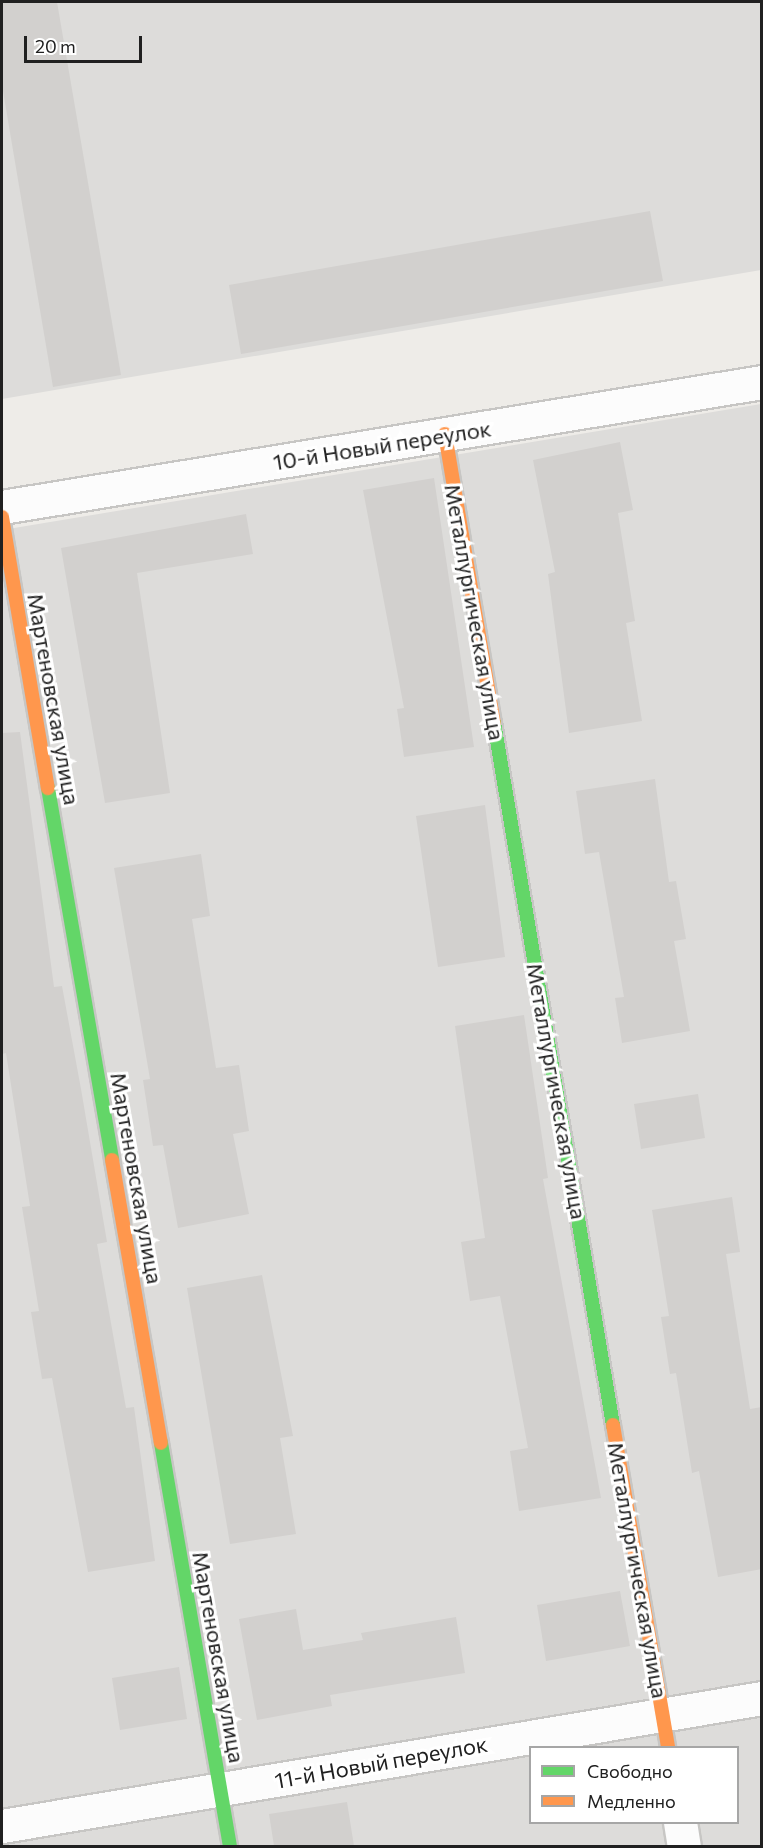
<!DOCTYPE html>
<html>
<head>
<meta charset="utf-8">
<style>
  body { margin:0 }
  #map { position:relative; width:763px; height:1848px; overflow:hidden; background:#eeece8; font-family:Commissioner,sans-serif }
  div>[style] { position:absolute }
  .residential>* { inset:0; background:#dddcda }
  .building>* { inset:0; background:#d2d0ce }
  .roads { filter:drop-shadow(2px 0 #c7c6c4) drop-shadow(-2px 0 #c7c6c4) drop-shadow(0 2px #c7c6c4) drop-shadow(0 -2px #c7c6c4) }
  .street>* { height:33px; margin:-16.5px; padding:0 16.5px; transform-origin:16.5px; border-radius:16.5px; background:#fcfcfc }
  .fast>* { height:14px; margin:-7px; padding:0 7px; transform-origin:7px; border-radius:7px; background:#63d668 }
  .slow>* { height:14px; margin:-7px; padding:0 7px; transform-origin:7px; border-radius:7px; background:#ff974d }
  span { translate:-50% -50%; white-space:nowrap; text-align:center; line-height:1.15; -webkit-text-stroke:6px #fff; paint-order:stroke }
  .street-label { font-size:22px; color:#202020 }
  .frame { position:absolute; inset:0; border:3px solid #202020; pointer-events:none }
  .legend { position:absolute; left:529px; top:1746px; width:210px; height:78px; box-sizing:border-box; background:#fff; border:2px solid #a6a6a6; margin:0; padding:8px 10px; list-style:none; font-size:18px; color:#202020 }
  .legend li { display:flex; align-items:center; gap:12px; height:30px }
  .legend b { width:30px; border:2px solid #a6a6a6 }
  .scale { position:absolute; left:24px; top:36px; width:118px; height:27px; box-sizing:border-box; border:3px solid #202020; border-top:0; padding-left:8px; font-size:18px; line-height:21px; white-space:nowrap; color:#202020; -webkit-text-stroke:4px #fff; paint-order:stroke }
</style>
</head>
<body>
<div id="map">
  <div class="residential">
    <i style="clip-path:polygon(2px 2px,761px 2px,761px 270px,2px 399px)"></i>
    <i style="clip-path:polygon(evenodd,761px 404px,761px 1846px,2px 1846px,2px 530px,761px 404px,530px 1748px,738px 1748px,738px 1822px,530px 1822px,530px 1748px)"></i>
  </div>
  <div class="building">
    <i style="clip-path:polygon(2px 2px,57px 2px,121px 375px,53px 387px,2px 85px)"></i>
    <i style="clip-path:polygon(650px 211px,663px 281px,241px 354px,229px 285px)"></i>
    <i style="clip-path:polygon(620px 442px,633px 510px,618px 513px,635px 621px,626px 623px,642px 721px,569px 733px,548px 574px,555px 572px,533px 460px)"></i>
    <i style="clip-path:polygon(434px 478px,474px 747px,404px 757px,397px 709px,404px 708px,363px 490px)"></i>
    <i style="clip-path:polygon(246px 514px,253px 554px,137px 573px,170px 793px,105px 803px,61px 548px)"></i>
    <i style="clip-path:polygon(20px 732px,54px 987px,62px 986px,81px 1089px,107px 1242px,97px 1244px,126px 1408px,134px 1407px,155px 1561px,88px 1572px,52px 1378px,42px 1379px,31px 1312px,39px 1311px,22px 1207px,30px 1206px,6px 1053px,2px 1054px,2px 733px)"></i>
    <i style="clip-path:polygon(655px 779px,669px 882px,676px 881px,686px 939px,674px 941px,690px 1031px,622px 1043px,615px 998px,624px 997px,599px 852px,585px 854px,576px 791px)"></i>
    <i style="clip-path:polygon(485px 805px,505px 957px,438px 967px,416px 816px)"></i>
    <i style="clip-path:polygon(201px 854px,210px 916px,192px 919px,216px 1068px,239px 1065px,249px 1131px,233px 1134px,249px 1214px,178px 1228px,163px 1145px,153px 1146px,143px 1080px,150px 1079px,114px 868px)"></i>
    <i style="clip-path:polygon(524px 1015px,548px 1178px,543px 1179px,601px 1498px,519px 1511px,510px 1451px,528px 1448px,500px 1296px,470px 1301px,461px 1242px,485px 1238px,455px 1026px)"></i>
    <i style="clip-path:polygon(698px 1094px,705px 1138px,641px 1149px,634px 1104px)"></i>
    <i style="clip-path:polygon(732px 1197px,740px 1252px,726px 1254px,750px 1409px,762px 1407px,762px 1569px,718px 1577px,699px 1471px,692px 1473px,676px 1373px,670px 1374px,661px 1317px,669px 1316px,652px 1210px)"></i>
    <i style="clip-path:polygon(262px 1275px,293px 1436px,280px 1438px,296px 1534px,230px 1544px,187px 1288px)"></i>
    <i style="clip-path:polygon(620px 1591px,630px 1646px,546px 1661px,537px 1605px)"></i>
    <i style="clip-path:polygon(296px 1609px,303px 1650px,363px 1640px,361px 1633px,456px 1617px,465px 1673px,330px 1695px,332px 1706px,257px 1720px,239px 1619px)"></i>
    <i style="clip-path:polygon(179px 1667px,187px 1719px,120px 1730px,112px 1678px)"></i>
    <i style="clip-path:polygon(347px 1802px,354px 1846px,274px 1846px,269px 1814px)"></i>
  </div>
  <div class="roads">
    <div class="street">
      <i style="left:2px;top:507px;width:770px;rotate:-9.34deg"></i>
      <i style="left:680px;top:1822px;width:24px;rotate:81deg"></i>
      <i style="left:2px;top:1826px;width:771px;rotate:-9.56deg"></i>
    </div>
    <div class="fast">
      <i style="left:494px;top:723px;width:712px;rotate:80.38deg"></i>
      <i style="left:48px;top:788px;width:377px;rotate:80.2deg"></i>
      <i style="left:161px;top:1443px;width:409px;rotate:80.3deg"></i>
    </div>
    <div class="slow">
      <i style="left:445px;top:434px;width:293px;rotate:80.4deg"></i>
      <i style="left:2px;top:517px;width:275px;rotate:80.4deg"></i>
      <i style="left:112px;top:1160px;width:287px;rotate:80.2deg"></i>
      <i style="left:613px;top:1425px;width:328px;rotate:80.3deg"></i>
    </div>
  </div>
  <div class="street-label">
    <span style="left:382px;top:445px;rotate:-9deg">10-й Новый переулок</span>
    <span style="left:475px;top:612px;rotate:80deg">Металлургическая улица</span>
    <span style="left:54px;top:699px;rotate:80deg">Мартеновская улица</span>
    <span style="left:557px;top:1091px;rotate:80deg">Металлургическая улица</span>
    <span style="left:137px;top:1178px;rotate:80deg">Мартеновская улица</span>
    <span style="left:638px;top:1570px;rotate:80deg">Металлургическая улица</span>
    <span style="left:219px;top:1657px;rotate:80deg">Мартеновская улица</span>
    <span style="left:381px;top:1762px;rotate:-10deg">11-й Новый переулок</span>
  </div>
  <div class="frame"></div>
  <ul class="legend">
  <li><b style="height:8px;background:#63d668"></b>Свободно</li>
  <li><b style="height:8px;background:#ff974d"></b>Медленно</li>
  </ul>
  <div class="scale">20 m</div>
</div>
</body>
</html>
